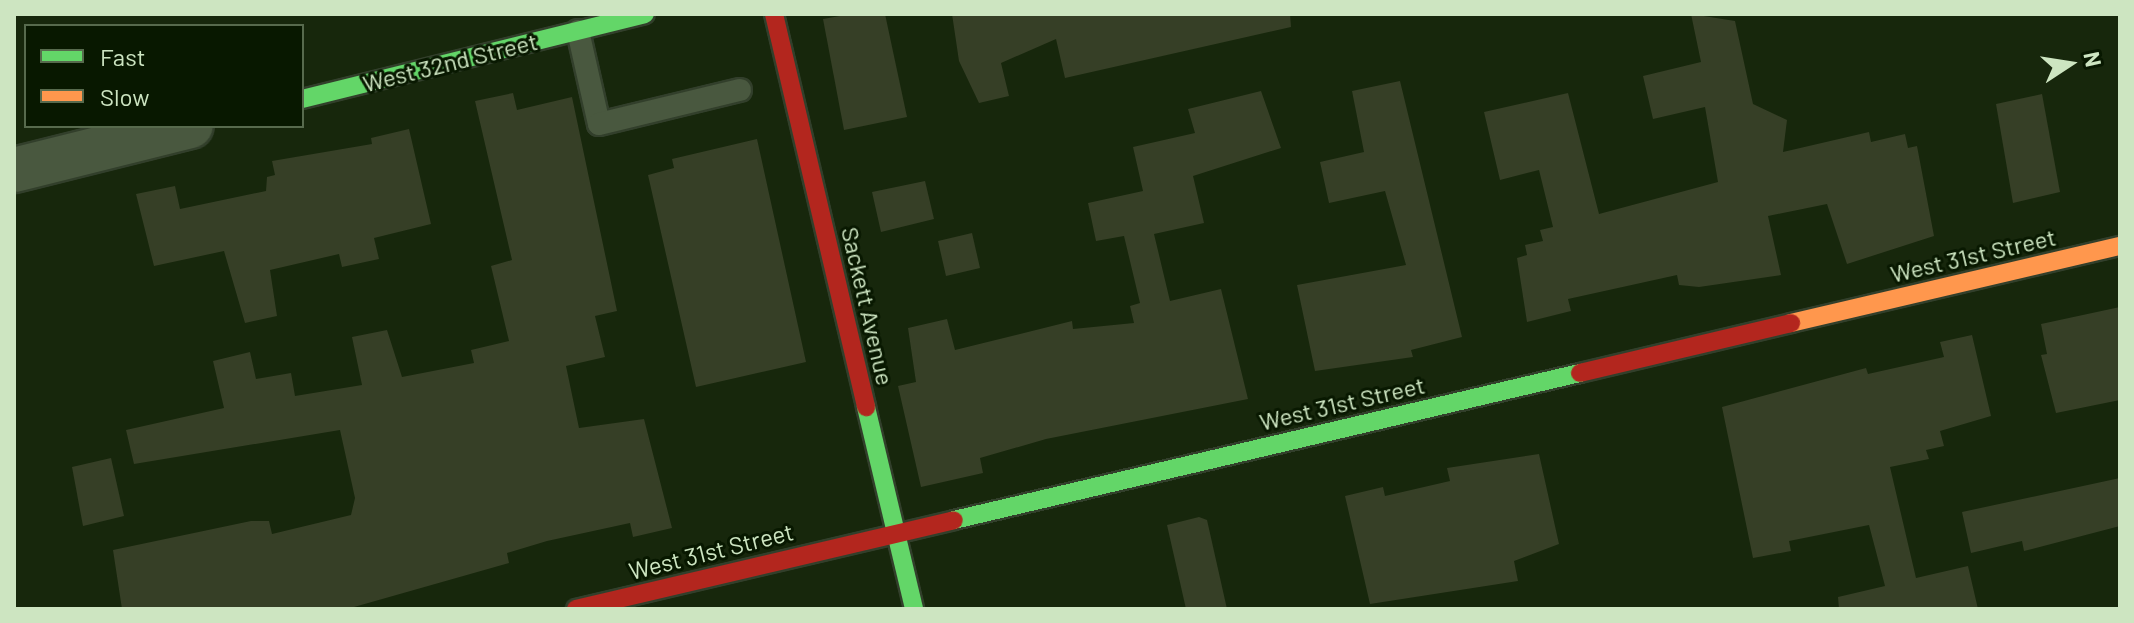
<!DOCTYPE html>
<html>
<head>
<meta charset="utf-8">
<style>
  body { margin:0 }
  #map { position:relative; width:2134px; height:623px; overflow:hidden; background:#17270c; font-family:Barlow,sans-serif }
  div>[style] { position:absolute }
  .building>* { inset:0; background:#363f26 }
  .roads { filter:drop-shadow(2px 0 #323f2b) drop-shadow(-2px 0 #323f2b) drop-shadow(0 2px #323f2b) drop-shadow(0 -2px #323f2b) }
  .lane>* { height:22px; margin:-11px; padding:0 11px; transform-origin:11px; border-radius:11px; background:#49583f }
  .street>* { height:44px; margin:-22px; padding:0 22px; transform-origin:22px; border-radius:22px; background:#49583f }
  .fast>* { height:18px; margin:-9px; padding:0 9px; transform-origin:9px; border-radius:9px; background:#63d668 }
  .slow>* { height:18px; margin:-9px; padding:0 9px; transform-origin:9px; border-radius:9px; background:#ff974d }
  .jam>* { height:18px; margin:-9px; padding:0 9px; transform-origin:9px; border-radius:9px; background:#b3261e }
  span { translate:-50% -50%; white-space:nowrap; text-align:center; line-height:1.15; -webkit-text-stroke:6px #081800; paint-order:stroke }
  .street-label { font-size:24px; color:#cde5c1 }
  .frame { position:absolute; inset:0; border:16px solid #cde5c1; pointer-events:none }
  .legend { position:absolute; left:24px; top:24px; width:280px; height:104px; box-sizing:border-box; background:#081800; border:2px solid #576a4d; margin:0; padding:10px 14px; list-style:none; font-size:24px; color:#cde5c1 }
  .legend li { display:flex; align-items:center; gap:16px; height:40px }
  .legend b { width:40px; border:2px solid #576a4d }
  .north { position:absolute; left:2030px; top:24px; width:80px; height:80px; -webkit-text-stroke:6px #081800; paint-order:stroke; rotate:78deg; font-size:22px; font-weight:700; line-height:32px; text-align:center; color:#cde5c1 }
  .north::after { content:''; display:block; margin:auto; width:28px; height:36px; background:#cde5c1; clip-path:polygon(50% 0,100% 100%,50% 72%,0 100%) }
</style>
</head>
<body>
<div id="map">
  <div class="building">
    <i style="clip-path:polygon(851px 14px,885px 14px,907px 117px,844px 130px,823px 19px)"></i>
    <i style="clip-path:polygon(952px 14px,1290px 14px,1291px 27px,1065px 78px,1056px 39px,1001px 63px,1009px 96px,979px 103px,959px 61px)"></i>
    <i style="clip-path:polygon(1691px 14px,1735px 21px,1753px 104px,1787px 120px,1783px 152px,1869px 132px,1871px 142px,1905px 134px,1908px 148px,1917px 146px,1934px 236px,1847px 264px,1827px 204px,1768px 216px,1781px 275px,1699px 287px,1679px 285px,1677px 275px,1568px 299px,1571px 311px,1527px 322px,1517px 258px,1527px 255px,1525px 245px,1543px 241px,1540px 230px,1553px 227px,1539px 170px,1500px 180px,1484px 112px,1568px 93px,1599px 214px,1718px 182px,1705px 107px,1653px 119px,1643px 76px,1701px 62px)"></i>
    <i style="clip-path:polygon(1400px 81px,1462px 337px,1411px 350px,1413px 357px,1315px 371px,1297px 285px,1406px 265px,1385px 191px,1329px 203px,1320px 162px,1364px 152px,1352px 91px)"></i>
    <i style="clip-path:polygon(1261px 91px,1281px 148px,1193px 176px,1204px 223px,1154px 234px,1170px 301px,1221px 289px,1248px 399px,1046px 439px,980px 458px,983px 473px,921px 487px,898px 386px,916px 382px,908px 328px,947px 319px,955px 350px,1072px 321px,1073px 329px,1134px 323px,1130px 306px,1140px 303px,1124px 236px,1096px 241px,1088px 203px,1143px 191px,1133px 147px,1195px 133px,1188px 109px)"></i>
    <i style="clip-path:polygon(513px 93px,517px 110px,572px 97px,617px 311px,595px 316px,605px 357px,566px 366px,579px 428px,644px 419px,672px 528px,633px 537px,630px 523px,547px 541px,507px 553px,509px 563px,347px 609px,122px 609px,113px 550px,251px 521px,269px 521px,272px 534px,351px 515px,355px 498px,340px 430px,134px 464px,126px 430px,224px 408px,213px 361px,250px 352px,256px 379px,291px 373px,295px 396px,362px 385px,352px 337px,387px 330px,402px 377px,474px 363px,471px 350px,509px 341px,491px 266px,512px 260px,475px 101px)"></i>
    <i style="clip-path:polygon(2042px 94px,2060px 192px,2013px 203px,1996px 104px)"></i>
    <i style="clip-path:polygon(409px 129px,431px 224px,374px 238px,379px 259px,342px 267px,339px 254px,270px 270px,277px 316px,245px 323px,224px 251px,154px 266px,136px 194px,175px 186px,180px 209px,266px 191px,267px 177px,275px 175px,272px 161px,372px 144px,371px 138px)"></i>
    <i style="clip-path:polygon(757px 139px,806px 362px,696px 387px,648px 175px,674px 168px,672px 159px)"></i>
    <i style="clip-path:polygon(925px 181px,934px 219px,881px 232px,872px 192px)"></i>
    <i style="clip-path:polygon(972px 233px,980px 268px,946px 276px,938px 241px)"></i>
    <i style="clip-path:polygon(2120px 307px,2120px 400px,2056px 413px,2041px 355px,2047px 354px,2041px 324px)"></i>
    <i style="clip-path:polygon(1972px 335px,1991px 416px,1940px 431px,1944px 446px,1926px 450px,1929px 459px,1890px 467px,1916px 578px,1968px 566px,1978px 609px,1839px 609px,1838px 597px,1885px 586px,1869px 525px,1789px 541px,1791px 551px,1753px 558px,1722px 407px,1866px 368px,1868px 374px,1944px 357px,1940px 342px)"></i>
    <i style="clip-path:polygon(1539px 454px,1559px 544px,1514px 561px,1518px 581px,1370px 604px,1345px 496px,1383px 487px,1385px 496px,1450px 481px,1447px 468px)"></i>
    <i style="clip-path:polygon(111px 458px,124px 516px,83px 526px,72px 467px)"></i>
    <i style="clip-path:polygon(2120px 478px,2120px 526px,2024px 551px,2022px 541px,1971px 553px,1962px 512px)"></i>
    <i style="clip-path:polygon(1199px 517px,1207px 520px,1227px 609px,1186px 609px,1167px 525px)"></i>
  </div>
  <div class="roads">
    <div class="lane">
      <i style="left:578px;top:31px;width:95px;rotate:77.3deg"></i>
      <i style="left:599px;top:124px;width:145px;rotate:-13.6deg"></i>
    </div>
    <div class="street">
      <i style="left:14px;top:170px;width:182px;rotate:-14deg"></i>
    </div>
    <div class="fast">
      <i style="left:302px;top:99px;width:353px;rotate:-13.9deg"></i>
      <i style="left:866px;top:407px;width:208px;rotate:76.6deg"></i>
      <i style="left:954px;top:520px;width:643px;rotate:-13.22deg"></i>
    </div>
    <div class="slow">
      <i style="left:1791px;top:323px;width:338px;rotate:-13.2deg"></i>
    </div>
    <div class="jam">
      <i style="left:774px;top:14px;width:404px;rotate:76.8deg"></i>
      <i style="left:1580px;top:373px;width:217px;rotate:-13.3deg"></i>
      <i style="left:576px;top:609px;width:388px;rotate:-13.2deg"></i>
    </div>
  </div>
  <div class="street-label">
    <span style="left:450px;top:62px;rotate:-14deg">West 32nd Street</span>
    <span style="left:1973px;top:255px;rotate:-13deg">West 31st Street</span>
    <span style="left:868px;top:306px;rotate:77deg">Sackett Avenue</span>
    <span style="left:1342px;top:403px;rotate:-13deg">West 31st Street</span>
    <span style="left:711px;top:551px;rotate:-14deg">West 31st Street</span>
  </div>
  <div class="frame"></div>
  <ul class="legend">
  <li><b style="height:10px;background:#63d668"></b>Fast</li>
  <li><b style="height:10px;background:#ff974d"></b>Slow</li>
  </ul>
  <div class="north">N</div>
</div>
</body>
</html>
